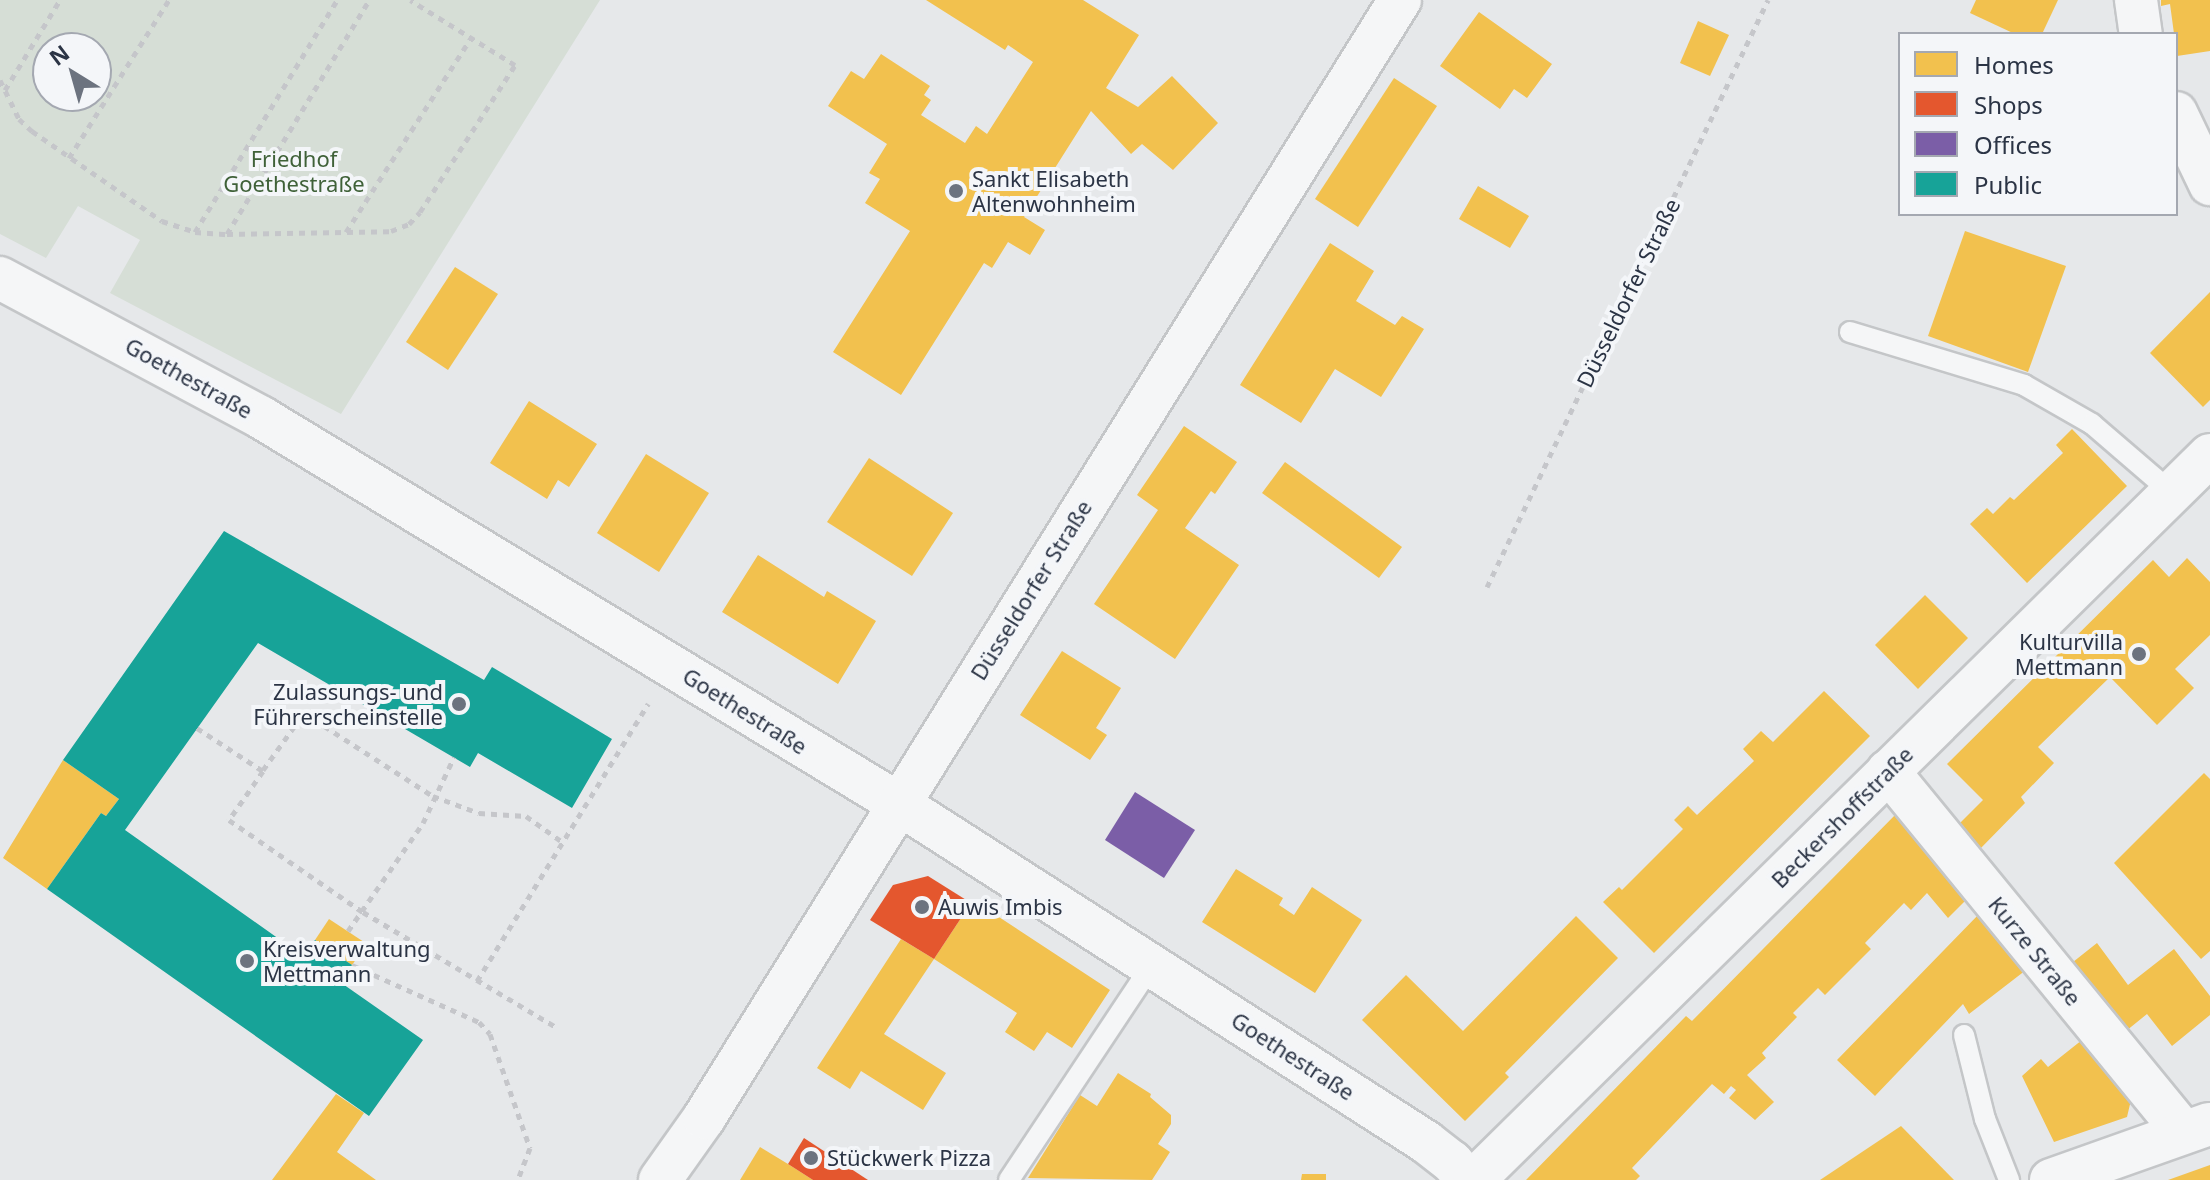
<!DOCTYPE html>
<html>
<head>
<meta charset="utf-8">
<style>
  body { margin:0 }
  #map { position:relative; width:2210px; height:1180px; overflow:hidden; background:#e6e8ea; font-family:"Noto Sans",sans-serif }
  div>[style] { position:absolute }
  .green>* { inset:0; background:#d6ded6 }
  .homes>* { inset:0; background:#f2c14e }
  .shops>* { inset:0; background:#e4572e }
  .offices>* { inset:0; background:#7b5ea7 }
  .public>* { inset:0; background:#17a398 }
  .path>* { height:5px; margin-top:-2.5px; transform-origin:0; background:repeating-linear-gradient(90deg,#c5c6ca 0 6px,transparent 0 12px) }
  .roads { filter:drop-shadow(2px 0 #c4c6c8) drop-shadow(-2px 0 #c4c6c8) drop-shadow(0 2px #c4c6c8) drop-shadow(0 -2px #c4c6c8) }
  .lane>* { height:20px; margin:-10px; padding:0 10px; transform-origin:10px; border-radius:10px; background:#f5f6f7 }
  .street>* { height:42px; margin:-21px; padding:0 21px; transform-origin:21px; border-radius:21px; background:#f5f6f7 }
  .dots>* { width:22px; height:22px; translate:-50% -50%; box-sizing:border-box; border:4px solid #f4f6f9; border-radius:50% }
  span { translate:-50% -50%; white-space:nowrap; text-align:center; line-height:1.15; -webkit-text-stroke:8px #f4f6f9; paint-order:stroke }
  .park-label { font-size:22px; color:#3f6138 }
  .poi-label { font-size:22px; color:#2b3445 }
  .left { translate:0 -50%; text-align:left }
  .right { translate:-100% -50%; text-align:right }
  .street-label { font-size:22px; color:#2b3445 }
  .legend { position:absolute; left:1898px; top:32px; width:280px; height:184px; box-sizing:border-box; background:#f4f6f9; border:2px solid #a4a8b1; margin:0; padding:10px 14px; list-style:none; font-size:24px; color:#2b3445 }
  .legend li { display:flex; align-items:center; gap:16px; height:40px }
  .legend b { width:40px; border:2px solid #a4a8b1 }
  .north { position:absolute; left:32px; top:32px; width:80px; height:80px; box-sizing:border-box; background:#f4f6f9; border:2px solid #a4a8b1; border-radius:50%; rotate:323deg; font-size:22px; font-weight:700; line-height:32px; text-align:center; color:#2b3445 }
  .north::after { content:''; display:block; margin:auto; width:28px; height:36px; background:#6c737f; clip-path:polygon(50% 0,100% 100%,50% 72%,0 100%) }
</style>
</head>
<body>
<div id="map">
  <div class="green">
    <i style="clip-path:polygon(evenodd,0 0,600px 0,341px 414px,110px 293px,140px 240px,78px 206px,46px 258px,0 234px,0 0,48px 48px,96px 48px,96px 96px,48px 96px,48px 48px)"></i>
  </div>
  <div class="homes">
    <i style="clip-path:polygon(926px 0,1083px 0,1139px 35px,1106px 88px,1138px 107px,1172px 76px,1218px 123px,1173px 170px,1142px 144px,1131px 154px,1091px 111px,1024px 217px,1045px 230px,1030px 255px,1008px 242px,992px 268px,984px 263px,901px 395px,833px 352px,910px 231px,865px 203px,880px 179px,869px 173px,887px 144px,828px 106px,851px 71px,864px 79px,881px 54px,930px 86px,924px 95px,931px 100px,921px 115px,965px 143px,976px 126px,987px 134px,1033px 62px,1008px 45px,1005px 50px)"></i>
    <i style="clip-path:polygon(1976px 0,2058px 0,2042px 34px,2015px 34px,1970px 13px)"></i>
    <i style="clip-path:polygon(2161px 0,2210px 0,2210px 51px,2177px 56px,2170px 4px,2161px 6px)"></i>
    <i style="clip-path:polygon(1479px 12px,1552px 64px,1527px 98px,1514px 89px,1500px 109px,1440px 66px)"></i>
    <i style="clip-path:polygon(1698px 21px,1729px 35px,1710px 76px,1680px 63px)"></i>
    <i style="clip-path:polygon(1394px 78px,1437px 106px,1358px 227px,1315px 199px)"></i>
    <i style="clip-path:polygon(1478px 186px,1529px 216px,1510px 248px,1459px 219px)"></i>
    <i style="clip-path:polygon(1965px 231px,2066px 266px,2028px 372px,1928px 336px)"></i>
    <i style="clip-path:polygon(1330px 243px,1374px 271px,1356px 301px,1395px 325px,1402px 316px,1424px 329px,1381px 397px,1335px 369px,1301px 423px,1240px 385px)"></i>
    <i style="clip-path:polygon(455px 267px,498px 294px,448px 370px,406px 342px)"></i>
    <i style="clip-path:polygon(2210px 292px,2210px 400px,2203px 407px,2150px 353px)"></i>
    <i style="clip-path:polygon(529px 401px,597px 444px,569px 487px,558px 480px,547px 499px,490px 463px)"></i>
    <i style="clip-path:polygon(1184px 426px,1237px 462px,1215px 494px,1211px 491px,1185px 528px,1239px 565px,1175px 659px,1094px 604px,1158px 510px,1137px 495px)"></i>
    <i style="clip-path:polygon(2072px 429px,2127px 486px,2027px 583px,1970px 524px,1987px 508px,1993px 514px,2010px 497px,2014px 500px,2063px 453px,2056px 445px)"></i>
    <i style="clip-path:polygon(646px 454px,709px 493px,659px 572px,597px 533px)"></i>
    <i style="clip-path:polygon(869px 458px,953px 513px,912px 576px,827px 522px)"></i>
    <i style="clip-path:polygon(1285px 462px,1402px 547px,1379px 578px,1262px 493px)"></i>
    <i style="clip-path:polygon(758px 555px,824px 597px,827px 591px,876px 621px,838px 684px,722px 612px)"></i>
    <i style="clip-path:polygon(2187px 558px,2210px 582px,2210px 635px,2175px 669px,2194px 688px,2157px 725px,2110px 677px,2038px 747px,2054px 763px,2021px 797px,2025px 803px,1979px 850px,1958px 825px,1983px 800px,1947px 764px,2153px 560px,2169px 577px)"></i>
    <i style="clip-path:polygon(1925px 595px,1968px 638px,1918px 689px,1875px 645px)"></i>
    <i style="clip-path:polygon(1062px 651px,1121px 688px,1096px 728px,1107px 735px,1090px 760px,1020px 715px)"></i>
    <i style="clip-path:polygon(1824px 691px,1870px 736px,1654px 953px,1603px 902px,1619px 887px,1622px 890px,1683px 829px,1674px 820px,1688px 806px,1697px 815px,1754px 761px,1743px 749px,1761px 731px,1773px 742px)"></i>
    <i style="clip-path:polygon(63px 760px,119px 799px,106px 816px,101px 813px,47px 889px,3px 858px)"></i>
    <i style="clip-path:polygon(2204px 773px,2210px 779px,2210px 951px,2201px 959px,2114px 863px)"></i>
    <i style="clip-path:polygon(1897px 813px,1967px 899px,1948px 918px,1927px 893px,1911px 910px,1904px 903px,1865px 943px,1871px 949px,1825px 995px,1818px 988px,1793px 1013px,1797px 1017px,1762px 1053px,1766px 1058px,1747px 1075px,1774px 1102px,1755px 1120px,1729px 1098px,1736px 1090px,1731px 1086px,1724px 1094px,1712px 1084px,1632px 1168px,1640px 1176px,1636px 1180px,1526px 1180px,1686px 1016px,1692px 1021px)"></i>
    <i style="clip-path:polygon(1236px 869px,1283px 898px,1279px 905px,1294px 915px,1312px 887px,1362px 920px,1315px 993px,1202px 922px)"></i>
    <i style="clip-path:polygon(973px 900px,1110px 990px,1072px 1048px,1047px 1032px,1034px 1051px,1005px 1032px,1017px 1013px,934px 959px)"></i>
    <i style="clip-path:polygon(1980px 913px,2026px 970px,1969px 1014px,1963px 1004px,1875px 1096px,1837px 1060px)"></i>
    <i style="clip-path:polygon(1576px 916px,1618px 958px,1505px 1073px,1509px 1077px,1465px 1121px,1362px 1020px,1406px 975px,1463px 1031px)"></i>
    <i style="clip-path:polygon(329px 919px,367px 944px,352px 965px,315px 940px)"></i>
    <i style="clip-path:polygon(901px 939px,934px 959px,884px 1034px,946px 1073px,923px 1110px,861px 1071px,850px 1089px,817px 1068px)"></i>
    <i style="clip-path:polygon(2097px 943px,2128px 985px,2174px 949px,2210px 996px,2210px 1015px,2172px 1046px,2147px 1014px,2126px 1031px,2073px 962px)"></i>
    <i style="clip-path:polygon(2082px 1040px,2131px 1100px,2127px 1117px,2054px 1142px,2022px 1076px,2041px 1059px,2048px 1067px)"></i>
    <i style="clip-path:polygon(1118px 1073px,1151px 1094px,1150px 1097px,1171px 1115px,1171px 1124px,1158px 1144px,1170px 1152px,1152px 1180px,1028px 1178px,1080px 1095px,1097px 1106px)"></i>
    <i style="clip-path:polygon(336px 1094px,364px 1113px,337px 1152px,376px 1180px,272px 1180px)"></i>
    <i style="clip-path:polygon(1901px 1126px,1954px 1180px,1820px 1180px)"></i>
    <i style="clip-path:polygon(760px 1147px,788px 1164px,813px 1180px,740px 1180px)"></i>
    <i style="clip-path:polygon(2210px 1165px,2210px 1180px,2168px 1180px)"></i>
    <i style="clip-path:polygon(1302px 1174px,1326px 1174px,1326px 1180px,1301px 1180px)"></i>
  </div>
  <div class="shops">
    <i style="clip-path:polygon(928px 876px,971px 903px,934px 959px,870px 920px,893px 885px)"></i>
    <i style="clip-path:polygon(804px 1138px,868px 1180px,813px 1180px,788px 1164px)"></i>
  </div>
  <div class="offices">
    <i style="clip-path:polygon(1135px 792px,1195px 830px,1164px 878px,1105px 840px)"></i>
  </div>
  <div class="public">
    <i style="clip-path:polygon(224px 531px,484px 680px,492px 667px,612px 739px,572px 808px,478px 753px,470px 767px,258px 643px,125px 830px,303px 956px,315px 940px,352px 965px,340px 982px,423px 1040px,369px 1116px,47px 889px,101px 813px,106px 816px,119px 799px,63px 760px)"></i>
  </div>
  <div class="path">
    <i style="left:0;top:80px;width:43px;rotate:64deg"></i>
    <i style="left:19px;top:119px;width:18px;rotate:43deg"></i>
    <i style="left:32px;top:131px;width:158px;rotate:34.7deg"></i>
    <i style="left:162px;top:221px;width:35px;rotate:18deg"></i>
    <i style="left:195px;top:232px;width:32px;rotate:4deg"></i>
    <i style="left:227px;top:234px;width:164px;rotate:-1deg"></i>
    <i style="left:391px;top:231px;width:19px;rotate:-21deg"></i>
    <i style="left:409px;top:224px;width:16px;rotate:-47deg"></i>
    <i style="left:420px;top:212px;width:175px;rotate:-57.1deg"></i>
    <i style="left:515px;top:65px;width:123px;rotate:-148.2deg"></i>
    <i style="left:5px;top:90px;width:105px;rotate:-58.6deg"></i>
    <i style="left:69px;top:158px;width:187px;rotate:-57.7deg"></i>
    <i style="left:195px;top:232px;width:272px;rotate:-58.5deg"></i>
    <i style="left:346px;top:232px;width:231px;rotate:-57.2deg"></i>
    <i style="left:227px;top:234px;width:274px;rotate:-58.7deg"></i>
    <i style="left:1487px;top:587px;width:651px;rotate:-64.42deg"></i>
    <i style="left:197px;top:728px;width:79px;rotate:33.1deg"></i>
    <i style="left:263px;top:771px;width:60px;rotate:124.8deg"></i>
    <i style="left:229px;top:820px;width:163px;rotate:34.5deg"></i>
    <i style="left:363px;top:912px;width:225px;rotate:30.8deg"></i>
    <i style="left:263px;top:770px;width:70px;rotate:-54.3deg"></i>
    <i style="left:304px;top:713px;width:153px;rotate:32.8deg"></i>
    <i style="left:433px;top:796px;width:49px;rotate:20.3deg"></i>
    <i style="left:479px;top:813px;width:47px;rotate:3.7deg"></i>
    <i style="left:526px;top:816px;width:43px;rotate:35.5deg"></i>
    <i style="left:348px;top:931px;width:131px;rotate:-55.2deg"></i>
    <i style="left:423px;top:823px;width:73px;rotate:-64.8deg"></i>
    <i style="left:352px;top:965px;width:139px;rotate:24.2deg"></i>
    <i style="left:479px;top:1022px;width:16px;rotate:47deg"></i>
    <i style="left:490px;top:1034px;width:121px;rotate:70.7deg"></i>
    <i style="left:530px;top:1148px;width:34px;rotate:111deg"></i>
    <i style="left:477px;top:981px;width:326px;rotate:-58.3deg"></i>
  </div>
  <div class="roads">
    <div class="lane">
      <i style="left:1850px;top:332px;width:182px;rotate:16.9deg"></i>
      <i style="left:2024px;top:385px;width:78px;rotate:29.8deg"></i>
      <i style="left:2092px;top:424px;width:104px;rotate:40.7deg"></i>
      <i style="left:1964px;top:1035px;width:87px;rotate:76deg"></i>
      <i style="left:1985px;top:1119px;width:66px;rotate:68.5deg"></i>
      <i style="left:1009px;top:1180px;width:258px;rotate:-56.4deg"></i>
    </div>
    <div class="street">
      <i style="left:2136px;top:0;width:34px;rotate:82deg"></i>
      <i style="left:2176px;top:113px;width:79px;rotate:64.4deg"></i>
      <i style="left:0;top:278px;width:297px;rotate:28.1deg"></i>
      <i style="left:262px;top:418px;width:745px;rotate:31.21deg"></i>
      <i style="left:899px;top:804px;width:626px;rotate:32.67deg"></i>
      <i style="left:1426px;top:1142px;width:33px;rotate:38deg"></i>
      <i style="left:1452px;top:1162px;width:23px;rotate:50deg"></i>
      <i style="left:1888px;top:771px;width:466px;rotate:50.7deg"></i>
      <i style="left:660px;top:1180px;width:76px;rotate:-54.6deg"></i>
      <i style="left:704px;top:1118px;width:1317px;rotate:-58.1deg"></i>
      <i style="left:1474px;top:1180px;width:1033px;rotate:-44.57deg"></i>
      <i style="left:2051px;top:1180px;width:168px;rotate:-19.5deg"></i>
    </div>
  </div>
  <div class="dots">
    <i style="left:956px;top:191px;background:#6c737f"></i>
    <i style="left:2139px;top:654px;background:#6c737f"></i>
    <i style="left:459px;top:704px;background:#6c737f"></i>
    <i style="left:922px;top:907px;background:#6c737f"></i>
    <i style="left:247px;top:961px;background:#6c737f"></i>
    <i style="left:811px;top:1158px;background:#6c737f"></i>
  </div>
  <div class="park-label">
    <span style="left:294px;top:171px">Friedhof<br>Goethestraße</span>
  </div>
  <div class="poi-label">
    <span class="left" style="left:972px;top:191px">Sankt Elisabeth<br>Altenwohnheim</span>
    <span class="right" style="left:2123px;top:654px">Kulturvilla<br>Mettmann</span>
    <span class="right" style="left:443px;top:704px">Zulassungs- und<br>Führerscheinstelle</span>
    <span class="left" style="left:938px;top:907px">Auwis Imbis</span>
    <span class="left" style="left:263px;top:961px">Kreisverwaltung<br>Mettmann</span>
    <span class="left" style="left:827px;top:1158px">Stückwerk Pizza</span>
  </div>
  <div class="street-label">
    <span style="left:1628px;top:293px;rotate:-64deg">Düsseldorfer Straße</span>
    <span style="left:189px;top:378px;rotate:29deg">Goethestraße</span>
    <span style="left:1031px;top:590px;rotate:-58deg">Düsseldorfer Straße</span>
    <span style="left:745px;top:711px;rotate:32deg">Goethestraße</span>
    <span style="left:1842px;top:817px;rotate:-45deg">Beckershoffstraße</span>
    <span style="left:2035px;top:951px;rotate:51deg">Kurze Straße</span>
    <span style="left:1293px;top:1056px;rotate:33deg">Goethestraße</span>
  </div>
  <ul class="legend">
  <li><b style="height:22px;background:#f2c14e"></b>Homes</li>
  <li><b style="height:22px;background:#e4572e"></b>Shops</li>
  <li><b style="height:22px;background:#7b5ea7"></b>Offices</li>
  <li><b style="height:22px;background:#17a398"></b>Public</li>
  </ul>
  <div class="north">N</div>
</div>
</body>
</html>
